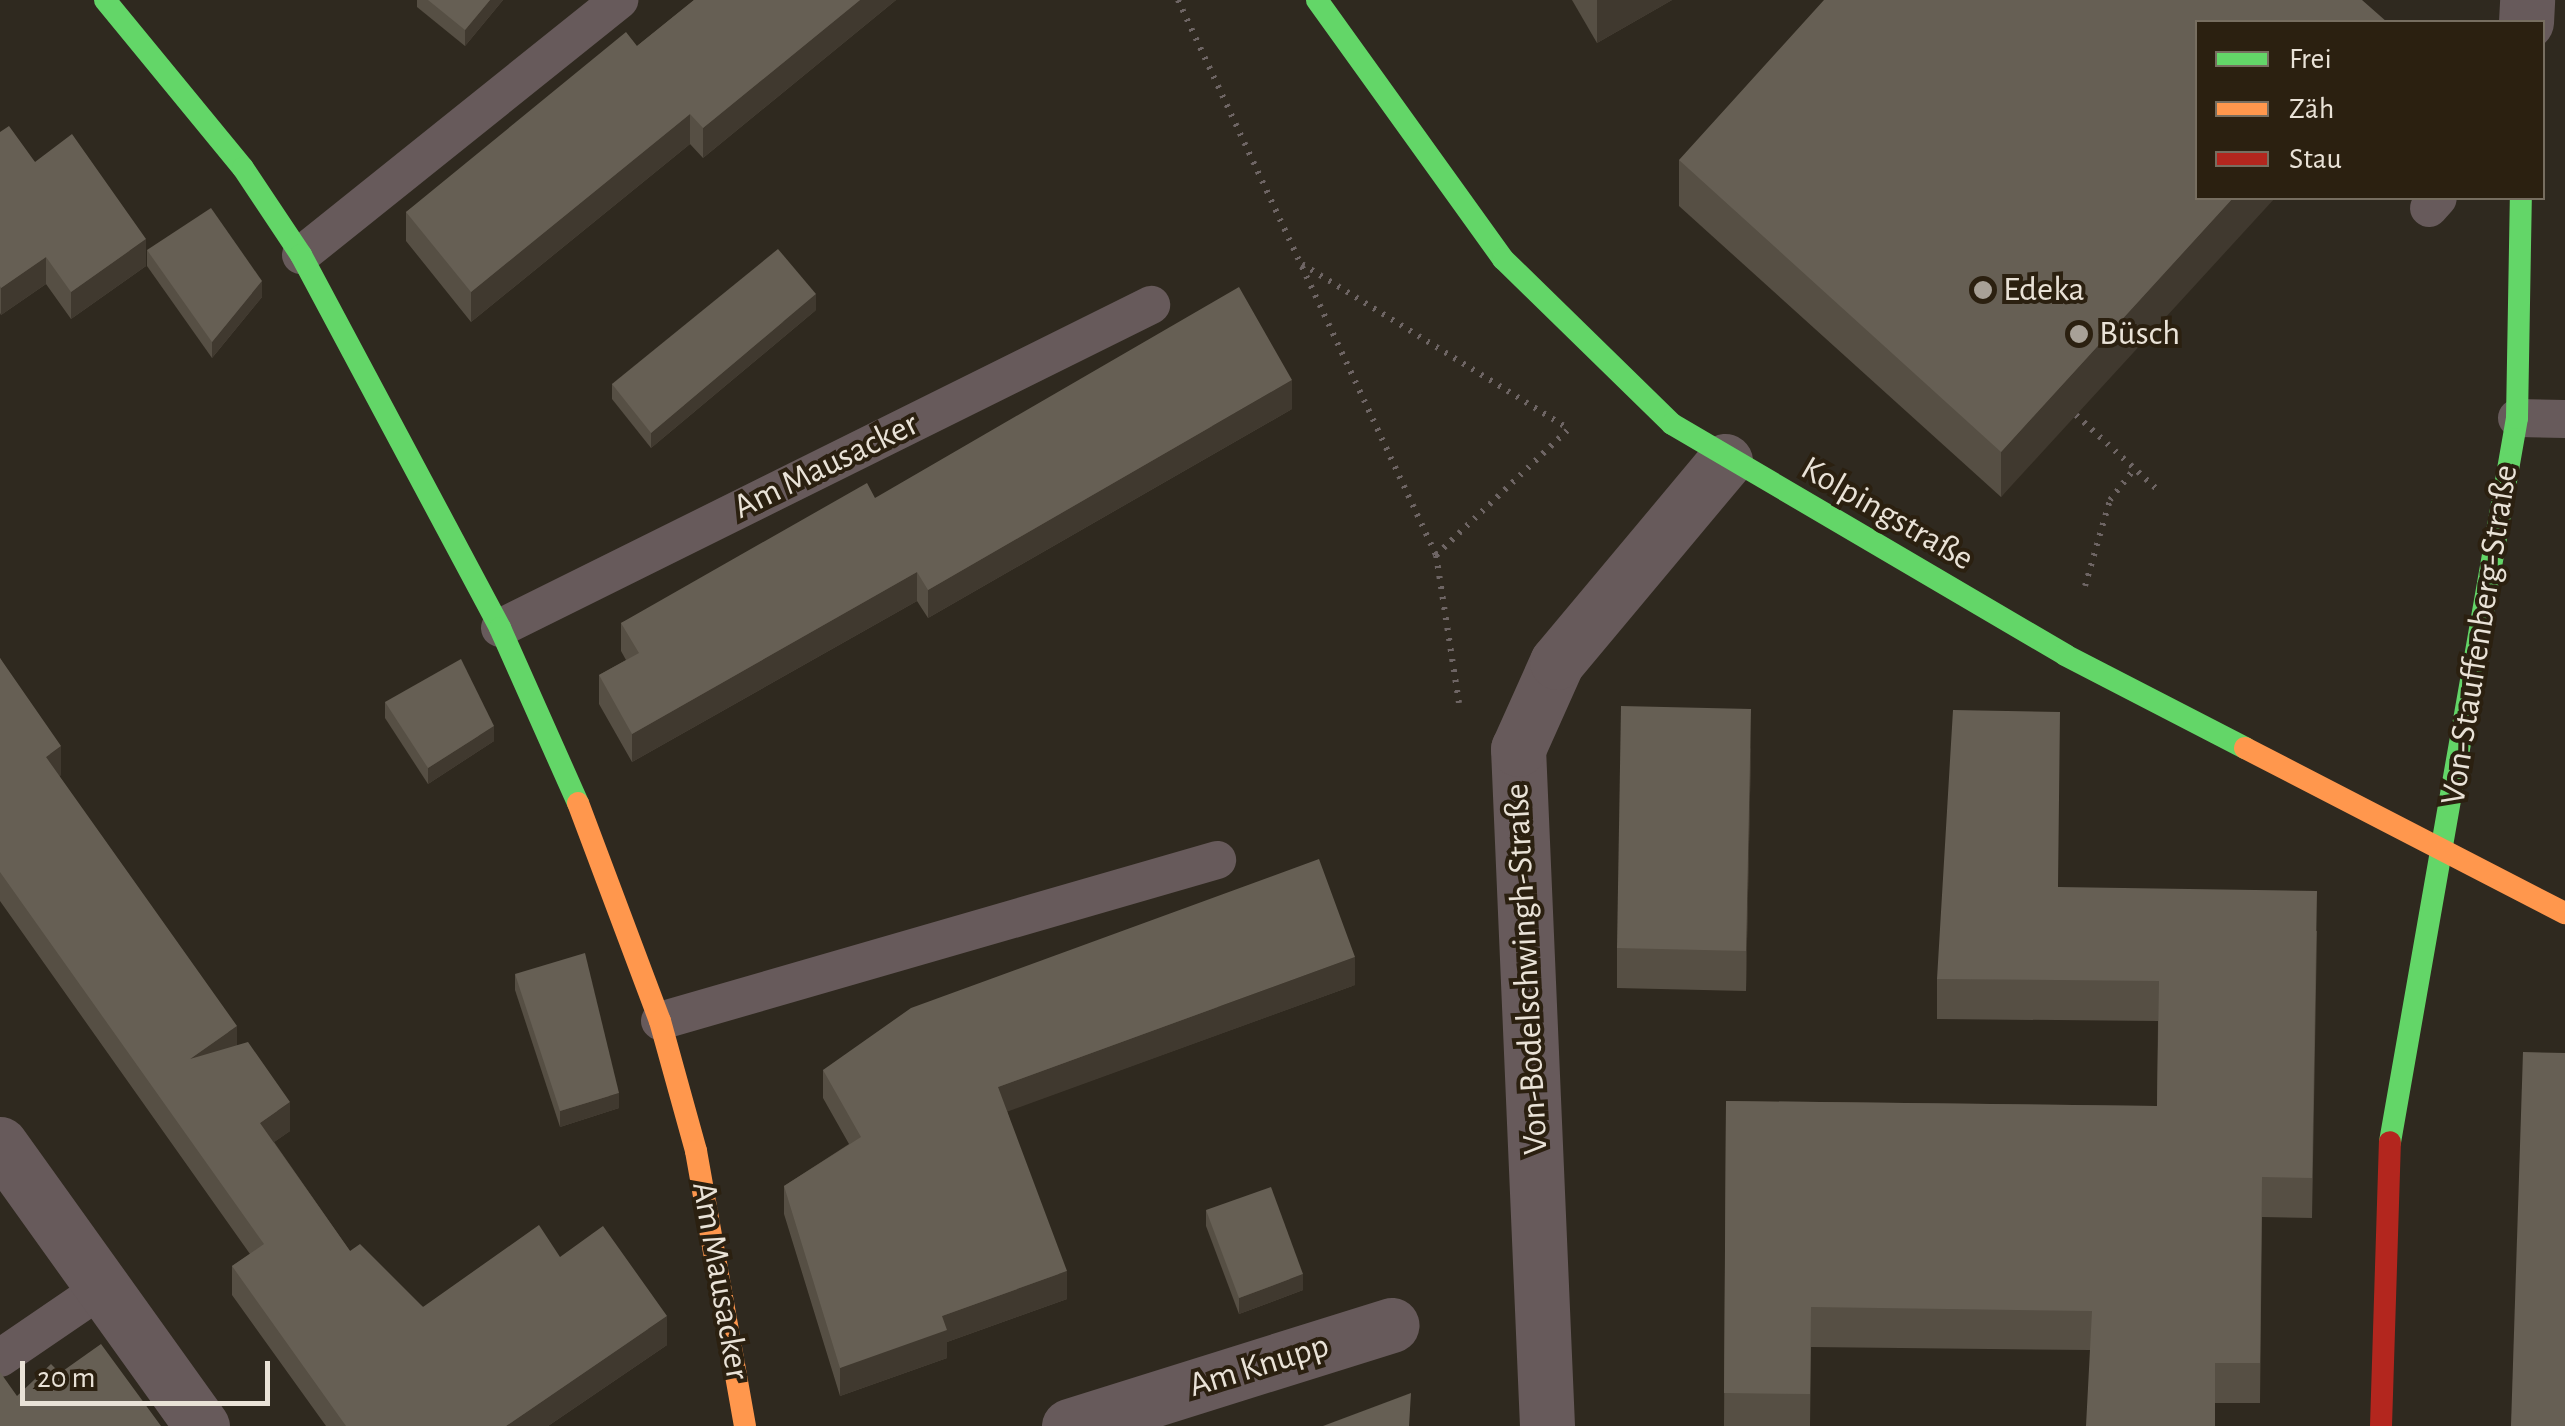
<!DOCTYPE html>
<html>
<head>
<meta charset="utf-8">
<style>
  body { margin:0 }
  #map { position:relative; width:2565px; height:1426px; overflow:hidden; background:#2f291f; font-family:"Alegreya Sans",sans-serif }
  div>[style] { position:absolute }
  .path>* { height:6px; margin-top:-3px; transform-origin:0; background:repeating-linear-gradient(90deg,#6e6564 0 2.5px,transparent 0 10.5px) }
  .lane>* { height:38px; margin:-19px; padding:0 19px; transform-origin:19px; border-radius:19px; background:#675a5b }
  .street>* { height:55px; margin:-27.5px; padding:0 27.5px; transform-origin:27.5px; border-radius:27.5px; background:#675a5b }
  .fast>* { height:22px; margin:-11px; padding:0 11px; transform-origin:11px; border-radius:11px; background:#63d668 }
  .slow>* { height:22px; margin:-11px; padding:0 11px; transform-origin:11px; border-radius:11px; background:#ff974d }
  .jam>* { height:22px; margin:-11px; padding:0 11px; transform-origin:11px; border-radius:11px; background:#b3261e }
  .wall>* { inset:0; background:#564f44 }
  .shaded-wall>* { inset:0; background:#40392f }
  .building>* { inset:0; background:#665f54 }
  .dots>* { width:28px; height:28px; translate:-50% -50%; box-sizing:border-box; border:5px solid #2b2010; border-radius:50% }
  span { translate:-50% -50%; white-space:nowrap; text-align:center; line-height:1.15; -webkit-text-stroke:8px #2b2010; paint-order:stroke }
  .poi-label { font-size:35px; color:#e9e2d7 }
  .left { translate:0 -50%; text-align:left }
  .street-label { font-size:35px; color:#e9e2d7 }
  .legend { position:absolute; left:2195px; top:20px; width:350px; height:180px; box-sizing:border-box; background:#2b2010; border:2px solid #776e60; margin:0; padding:12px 18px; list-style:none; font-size:30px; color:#e9e2d7 }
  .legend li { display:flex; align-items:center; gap:20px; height:50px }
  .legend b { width:50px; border:2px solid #776e60 }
  .scale { position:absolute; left:20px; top:1361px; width:250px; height:45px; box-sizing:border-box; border:5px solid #e9e2d7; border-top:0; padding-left:12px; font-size:30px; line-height:35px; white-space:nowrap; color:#e9e2d7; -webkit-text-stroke:8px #2b2010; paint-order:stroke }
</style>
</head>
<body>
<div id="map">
  <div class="path">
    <i style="left:1178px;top:0;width:612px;rotate:65.07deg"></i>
    <i style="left:1302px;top:264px;width:312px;rotate:31.7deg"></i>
    <i style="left:2076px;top:415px;width:115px;rotate:42.5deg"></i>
    <i style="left:2085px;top:586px;width:90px;rotate:-73.8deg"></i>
    <i style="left:2110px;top:500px;width:41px;rotate:-52deg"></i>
    <i style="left:1459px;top:703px;width:150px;rotate:-98.8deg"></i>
    <i style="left:1436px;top:555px;width:187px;rotate:-43.5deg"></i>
  </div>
  <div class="lane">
    <i style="left:2429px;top:208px;width:13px;rotate:-48deg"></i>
    <i style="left:301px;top:255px;width:408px;rotate:-38.7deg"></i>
    <i style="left:2517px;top:418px;width:48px;rotate:1.2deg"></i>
    <i style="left:500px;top:628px;width:727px;rotate:-26.39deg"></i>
    <i style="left:660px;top:1021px;width:580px;rotate:-16.12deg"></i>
    <i style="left:0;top:1358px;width:126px;rotate:-34.3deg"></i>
  </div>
  <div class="street">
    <i style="left:2526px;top:22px;width:22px;rotate:-87deg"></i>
    <i style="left:0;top:1144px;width:347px;rotate:54.4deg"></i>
    <i style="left:1069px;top:1426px;width:338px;rotate:-17.4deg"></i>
    <i style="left:1547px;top:1426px;width:678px;rotate:-92.45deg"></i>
    <i style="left:1518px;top:749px;width:95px;rotate:-65.9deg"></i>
    <i style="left:1557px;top:662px;width:262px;rotate:-50.1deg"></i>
  </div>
  <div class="fast">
    <i style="left:105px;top:0;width:217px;rotate:50.6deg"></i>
    <i style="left:243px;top:168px;width:105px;rotate:56.3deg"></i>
    <i style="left:301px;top:255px;width:423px;rotate:61.9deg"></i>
    <i style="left:500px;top:628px;width:192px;rotate:66deg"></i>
    <i style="left:1317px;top:0;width:319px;rotate:54.3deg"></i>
    <i style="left:1503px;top:259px;width:236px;rotate:44.3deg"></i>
    <i style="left:1672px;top:424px;width:456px;rotate:30.4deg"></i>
    <i style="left:2065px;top:655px;width:203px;rotate:27.3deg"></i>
    <i style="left:2390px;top:1142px;width:735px;rotate:-80.05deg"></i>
    <i style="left:2517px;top:418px;width:220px;rotate:-89deg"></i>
  </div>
  <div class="slow">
    <i style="left:2245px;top:748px;width:360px;rotate:27.3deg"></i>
    <i style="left:578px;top:803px;width:233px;rotate:69.4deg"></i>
    <i style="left:660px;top:1021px;width:135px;rotate:74.5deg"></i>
    <i style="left:696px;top:1151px;width:279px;rotate:79.9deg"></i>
  </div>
  <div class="jam">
    <i style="left:2381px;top:1426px;width:284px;rotate:-88.2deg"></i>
  </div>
  <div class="wall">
    <i style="clip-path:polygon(417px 0,503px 0,465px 46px,417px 7px)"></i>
    <i style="clip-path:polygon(694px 0,896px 0,703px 158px,690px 144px,471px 322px,406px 241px,406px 212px,637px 46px)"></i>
    <i style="clip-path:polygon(1572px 0,1672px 0,1597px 43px)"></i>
    <i style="clip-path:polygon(2387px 22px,2001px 497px,1679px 206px,1679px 160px)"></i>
    <i style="clip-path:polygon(0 132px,35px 162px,146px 266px,71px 319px,46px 284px,1px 315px,0 313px)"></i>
    <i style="clip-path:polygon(147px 250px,262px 297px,212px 358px,147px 266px)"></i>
    <i style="clip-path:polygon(816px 310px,651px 448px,612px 399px,612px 384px)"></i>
    <i style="clip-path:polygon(1292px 409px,928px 618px,917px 601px,632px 762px,599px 704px,599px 675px,626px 660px,621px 651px,621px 623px,875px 498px)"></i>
    <i style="clip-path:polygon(0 658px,61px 775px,59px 776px,237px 1045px,290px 1131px,274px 1142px,350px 1251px,423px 1307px,560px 1257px,667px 1345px,548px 1426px,326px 1426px,232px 1295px,232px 1266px,250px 1254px,0 901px)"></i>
    <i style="clip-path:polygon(385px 702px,494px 741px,428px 784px,385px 718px)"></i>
    <i style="clip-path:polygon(1751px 748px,1746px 991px,1617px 988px,1617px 948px)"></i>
    <i style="clip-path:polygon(2058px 887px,2317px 931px,2312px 1218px,2262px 1217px,2260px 1403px,2215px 1403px,2090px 1350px,1811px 1347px,1810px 1426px,1724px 1426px,1726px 1101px,2157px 1106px,2158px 1021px,1937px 1019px,1937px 979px)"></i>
    <i style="clip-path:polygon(515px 974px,619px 1108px,560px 1127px,515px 990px)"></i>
    <i style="clip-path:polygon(1355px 985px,1007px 1111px,1067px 1299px,947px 1342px,947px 1358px,840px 1396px,784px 1214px,784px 1186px,849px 1144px,823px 1098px,823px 1070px)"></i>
    <i style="clip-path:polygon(1206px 1210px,1303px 1290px,1239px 1314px,1206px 1226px)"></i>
  </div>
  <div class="shaded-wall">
    <i style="clip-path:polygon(490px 0,503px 0,465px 46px,465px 30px)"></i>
    <i style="clip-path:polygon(860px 0,896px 0,703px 158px,703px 128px)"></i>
    <i style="clip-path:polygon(1597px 0,1672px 0,1597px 43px)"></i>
    <i style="clip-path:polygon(690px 114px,690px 144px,471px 322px,471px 292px)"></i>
    <i style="clip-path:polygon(2233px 198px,2275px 198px,2001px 497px,2001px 452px)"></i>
    <i style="clip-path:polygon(146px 239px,146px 266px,71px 319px,71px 292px)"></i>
    <i style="clip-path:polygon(46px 257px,46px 284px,1px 315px,1px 288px)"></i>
    <i style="clip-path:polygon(262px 281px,262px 297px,212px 358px,212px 342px)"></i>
    <i style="clip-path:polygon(816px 294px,816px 310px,651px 448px,651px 433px)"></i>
    <i style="clip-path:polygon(1292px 380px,1292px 409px,928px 618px,928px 590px)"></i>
    <i style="clip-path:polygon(917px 572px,917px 601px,632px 762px,632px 734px)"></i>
    <i style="clip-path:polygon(1751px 709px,1751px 748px,1746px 991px,1746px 951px)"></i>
    <i style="clip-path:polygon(494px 726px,494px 741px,428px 784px,428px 768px)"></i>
    <i style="clip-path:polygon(61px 746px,61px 775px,46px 786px,46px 757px)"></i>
    <i style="clip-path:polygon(1355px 957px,1355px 985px,998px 1115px,998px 1087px)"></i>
    <i style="clip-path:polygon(237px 1026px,237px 1055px,190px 1059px)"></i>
    <i style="clip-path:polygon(619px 1093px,619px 1108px,560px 1127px,560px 1111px)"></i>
    <i style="clip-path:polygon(290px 1102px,290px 1131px,260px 1152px,260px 1123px)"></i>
    <i style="clip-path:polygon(1067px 1271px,1067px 1299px,947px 1342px,947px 1358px,840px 1396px,840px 1368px,942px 1316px)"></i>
    <i style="clip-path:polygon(1303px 1274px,1303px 1290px,1239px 1314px,1239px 1298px)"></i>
    <i style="clip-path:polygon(667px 1316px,667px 1345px,548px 1426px,506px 1426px)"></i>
  </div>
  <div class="building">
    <i style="clip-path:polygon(428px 0,490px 0,465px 30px)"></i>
    <i style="clip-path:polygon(694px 0,860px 0,703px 128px,690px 114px,471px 292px,406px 212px,626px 32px,637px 46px)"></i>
    <i style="clip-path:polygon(1824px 0,2362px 0,2387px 22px,2198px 22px,2198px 198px,2233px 198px,2001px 452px,1679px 160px)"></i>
    <i style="clip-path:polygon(9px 126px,35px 162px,72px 134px,146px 239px,71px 292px,46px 257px,1px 288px,0 286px,0 132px)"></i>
    <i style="clip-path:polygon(211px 208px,262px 281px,212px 342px,147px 250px)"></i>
    <i style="clip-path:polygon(778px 249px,816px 294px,651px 433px,612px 384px)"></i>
    <i style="clip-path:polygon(1239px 287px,1292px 380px,928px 590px,917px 572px,632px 734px,599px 675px,639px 653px,621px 623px,867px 483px,875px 498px)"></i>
    <i style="clip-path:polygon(0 658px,61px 746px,46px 757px,237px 1026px,190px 1059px,248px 1042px,290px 1102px,260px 1123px,350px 1251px,360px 1244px,423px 1307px,539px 1225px,560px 1257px,603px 1226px,667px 1316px,506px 1426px,346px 1426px,232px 1266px,264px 1244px,0 872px)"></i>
    <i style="clip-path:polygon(461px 659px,494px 726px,428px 768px,385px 702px)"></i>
    <i style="clip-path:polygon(1621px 706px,1751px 709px,1746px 951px,1617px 948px)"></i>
    <i style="clip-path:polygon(1953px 710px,2060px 712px,2058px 887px,2317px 891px,2312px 1178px,2262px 1177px,2260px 1363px,2215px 1363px,2215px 1426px,2086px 1426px,2092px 1311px,1811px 1307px,1810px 1394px,1724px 1393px,1726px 1101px,2157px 1106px,2159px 981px,1937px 979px)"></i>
    <i style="clip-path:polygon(1319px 859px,1355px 957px,998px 1087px,1067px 1271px,942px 1316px,947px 1330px,840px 1368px,784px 1186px,861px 1137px,823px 1070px,911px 1008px)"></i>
    <i style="clip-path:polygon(585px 953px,619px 1093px,560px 1111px,515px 974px)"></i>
    <i style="clip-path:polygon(2523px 1052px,2565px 1053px,2565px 1426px,2511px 1426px)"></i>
    <i style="clip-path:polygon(1271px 1187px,1303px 1274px,1239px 1298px,1206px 1210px)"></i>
    <i style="clip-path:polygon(101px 1344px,161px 1426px,0 1426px,0 1372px,17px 1396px,51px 1364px,60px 1373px)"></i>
    <i style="clip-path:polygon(1411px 1393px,1409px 1426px,1323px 1426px)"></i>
  </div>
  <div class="dots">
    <i style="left:1983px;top:290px;background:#a8a197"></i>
    <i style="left:2079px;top:334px;background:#a8a197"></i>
  </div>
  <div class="poi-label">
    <span class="left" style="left:2003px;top:290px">Edeka</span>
    <span class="left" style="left:2099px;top:334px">Büsch</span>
  </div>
  <div class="street-label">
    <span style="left:826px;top:466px;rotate:-26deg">Am Mausacker</span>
    <span style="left:1887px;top:514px;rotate:30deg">Kolpingstraße</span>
    <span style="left:2480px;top:635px;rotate:-81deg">Von-Stauffenberg-Straße</span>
    <span style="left:1527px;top:969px;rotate:-93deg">Von-Bodelschwingh-Straße</span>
    <span style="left:720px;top:1281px;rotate:80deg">Am Mausacker</span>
    <span style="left:1259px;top:1366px;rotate:-17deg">Am Knupp</span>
  </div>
  <ul class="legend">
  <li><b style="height:12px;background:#63d668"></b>Frei</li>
  <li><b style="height:12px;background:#ff974d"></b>Zäh</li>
  <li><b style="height:12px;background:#b3261e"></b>Stau</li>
  </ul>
  <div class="scale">20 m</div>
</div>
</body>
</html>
